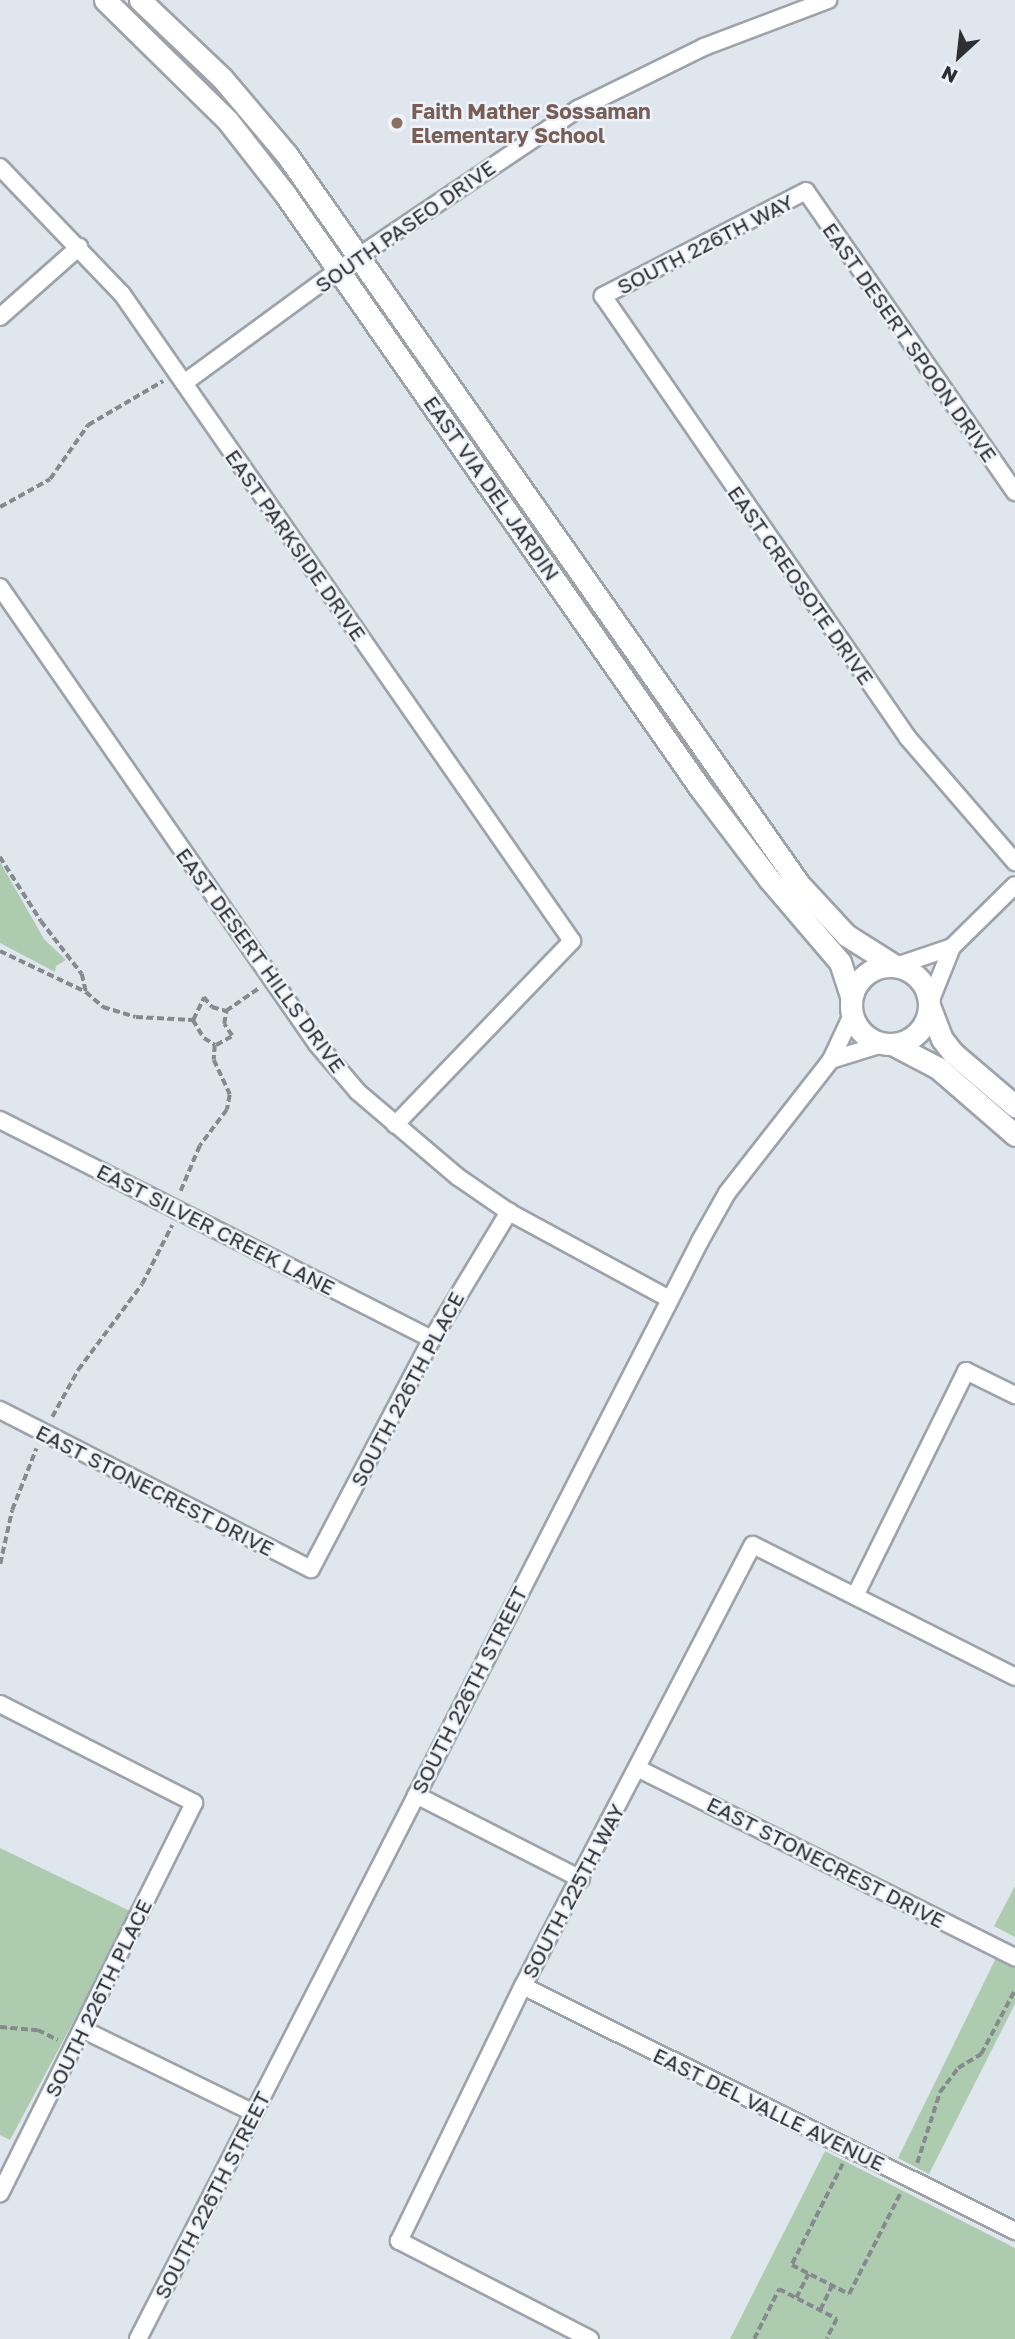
<!DOCTYPE html>
<html>
<head>
<meta charset="utf-8">
<style>
  body { margin:0 }
  #map { position:relative; width:1015px; height:2339px; overflow:hidden; background:#e0e6ee; font-family:"Golos Text",sans-serif }
  div>[style] { position:absolute }
  .green>* { inset:0; background:#adccaf }
  .path>* { height:3.5px; margin-top:-1.75px; transform-origin:0; background:repeating-linear-gradient(90deg,#868a8f 0 7px,transparent 0 10.5px) }
  .roads { filter:drop-shadow(2px 0 #9ea3aa) drop-shadow(-2px 0 #9ea3aa) drop-shadow(0 2px #9ea3aa) drop-shadow(0 -2px #9ea3aa) }
  .minor>* { height:16px; margin:-8px; padding:0 8px; transform-origin:8px; border-radius:8px; background:#fff }
  .tertiary>* { height:21px; margin:-10.5px; padding:0 10.5px; transform-origin:10.5px; border-radius:10.5px; background:#fff }
  .tertiary>.ring { margin:-10.5px; padding:0; box-sizing:content-box; background:none; border:21px solid #fff; border-radius:50% }
  .dots>* { width:19px; height:19px; translate:-50% -50%; box-sizing:border-box; border:4px solid #eef3fb; border-radius:50% }
  span { translate:-50% -50%; white-space:nowrap; text-align:center; line-height:1.15; -webkit-text-stroke:5px #eef3fb; paint-order:stroke }
  .education-label { font-size:21px; color:#785e54; font-weight:700 }
  .left { translate:0 -50%; text-align:left }
  .street-label { font-size:21px; color:#2d2f32 }
  .north { position:absolute; left:924px; top:21px; width:70px; height:70px; -webkit-text-stroke:5px #eef3fb; paint-order:stroke; rotate:207deg; font-size:19px; font-weight:700; line-height:28px; text-align:center; color:#2d2f32 }
  .north::after { content:''; display:block; margin:auto; width:24px; height:32px; background:#2d2f32; clip-path:polygon(50% 0,100% 100%,50% 72%,0 100%) }
</style>
</head>
<body>
<div id="map">
  <div class="green">
    <i style="clip-path:polygon(0 862px,44px 939px,66px 960px,56px 966px,55px 972px,0 943px)"></i>
    <i style="clip-path:polygon(0 1848px,132px 1912px,10px 2140px,0 2135px)"></i>
    <i style="clip-path:polygon(1015px 1886px,1015px 1937px,994px 1926px)"></i>
    <i style="clip-path:polygon(996px 1958px,1015px 1968px,1015px 2004px,929px 2174px,898px 2158px)"></i>
    <i style="clip-path:polygon(825px 2151px,1015px 2248px,1015px 2339px,730px 2339px)"></i>
  </div>
  <div class="path">
    <i style="left:0;top:507px;width:57px;rotate:-29.2deg"></i>
    <i style="left:50px;top:479px;width:66px;rotate:-54.9deg"></i>
    <i style="left:88px;top:425px;width:87px;rotate:-30.4deg"></i>
    <i style="left:0;top:857px;width:76px;rotate:57.4deg"></i>
    <i style="left:41px;top:921px;width:67px;rotate:52.3deg"></i>
    <i style="left:82px;top:974px;width:18px;rotate:77deg"></i>
    <i style="left:0;top:951px;width:95px;rotate:25.5deg"></i>
    <i style="left:86px;top:992px;width:23px;rotate:41deg"></i>
    <i style="left:103px;top:1007px;width:34px;rotate:17deg"></i>
    <i style="left:136px;top:1017px;width:57px;rotate:3deg"></i>
    <i style="left:193px;top:1020px;width:21px;rotate:59deg"></i>
    <i style="left:204px;top:1038px;width:13px;rotate:32deg"></i>
    <i style="left:215px;top:1045px;width:15px;rotate:94deg"></i>
    <i style="left:214px;top:1060px;width:38px;rotate:65deg"></i>
    <i style="left:230px;top:1095px;width:15px;rotate:101deg"></i>
    <i style="left:227px;top:1110px;width:45px;rotate:126.9deg"></i>
    <i style="left:200px;top:1146px;width:49px;rotate:112.9deg"></i>
    <i style="left:193px;top:1020px;width:25px;rotate:-64deg"></i>
    <i style="left:204px;top:997px;width:13px;rotate:51deg"></i>
    <i style="left:212px;top:1007px;width:15px;rotate:16deg"></i>
    <i style="left:226px;top:1011px;width:40px;rotate:-34.9deg"></i>
    <i style="left:216px;top:1045px;width:18px;rotate:-29deg"></i>
    <i style="left:232px;top:1036px;width:14px;rotate:-124deg"></i>
    <i style="left:224px;top:1024px;width:13px;rotate:-81deg"></i>
    <i style="left:52px;top:1417px;width:54px;rotate:-61deg"></i>
    <i style="left:78px;top:1370px;width:107px;rotate:-53.3deg"></i>
    <i style="left:142px;top:1284px;width:66px;rotate:-63deg"></i>
    <i style="left:0;top:1564px;width:55px;rotate:-77.5deg"></i>
    <i style="left:12px;top:1510px;width:66px;rotate:-68.5deg"></i>
    <i style="left:0;top:2027px;width:38px;rotate:5deg"></i>
    <i style="left:38px;top:2030px;width:22px;rotate:27deg"></i>
    <i style="left:917px;top:2163px;width:75px;rotate:-72.1deg"></i>
    <i style="left:940px;top:2092px;width:30px;rotate:-53deg"></i>
    <i style="left:958px;top:2068px;width:27px;rotate:-31deg"></i>
    <i style="left:981px;top:2054px;width:72px;rotate:-62deg"></i>
    <i style="left:843px;top:2164px;width:113px;rotate:116.8deg"></i>
    <i style="left:792px;top:2265px;width:64px;rotate:27deg"></i>
    <i style="left:849px;top:2294px;width:112px;rotate:-63deg"></i>
    <i style="left:796px;top:2298px;width:27px;rotate:-63deg"></i>
    <i style="left:820px;top:2310px;width:28px;rotate:-64deg"></i>
    <i style="left:754px;top:2339px;width:56px;rotate:-63.4deg"></i>
    <i style="left:779px;top:2289px;width:65px;rotate:27.3deg"></i>
    <i style="left:837px;top:2319px;width:22px;rotate:117deg"></i>
  </div>
  <div class="roads">
    <div class="minor">
      <i style="left:0;top:167px;width:176px;rotate:46.2deg"></i>
      <i style="left:122px;top:294px;width:788px;rotate:55.18deg"></i>
      <i style="left:572px;top:941px;width:255px;rotate:133.9deg"></i>
      <i style="left:0;top:317px;width:106px;rotate:-41.5deg"></i>
      <i style="left:184px;top:383px;width:193px;rotate:-36.2deg"></i>
      <i style="left:340px;top:269px;width:287px;rotate:-33.9deg"></i>
      <i style="left:578px;top:109px;width:140px;rotate:-26.2deg"></i>
      <i style="left:704px;top:47px;width:133px;rotate:-20.8deg"></i>
      <i style="left:1015px;top:492px;width:366px;rotate:-124.8deg"></i>
      <i style="left:806px;top:191px;width:229px;rotate:152.7deg"></i>
      <i style="left:603px;top:296px;width:537px;rotate:55.39deg"></i>
      <i style="left:908px;top:738px;width:164px;rotate:49.2deg"></i>
      <i style="left:0;top:587px;width:556px;rotate:55.25deg"></i>
      <i style="left:317px;top:1044px;width:63px;rotate:49.5deg"></i>
      <i style="left:358px;top:1092px;width:131px;rotate:40.4deg"></i>
      <i style="left:458px;top:1177px;width:62px;rotate:34.5deg"></i>
      <i style="left:509px;top:1212px;width:182px;rotate:28.5deg"></i>
      <i style="left:896px;top:966px;width:59px;rotate:-18.7deg"></i>
      <i style="left:930px;top:1002px;width:59px;rotate:-68.2deg"></i>
      <i style="left:952px;top:947px;width:88px;rotate:-44.5deg"></i>
      <i style="left:831px;top:1060px;width:53px;rotate:-17.4deg"></i>
      <i style="left:0;top:1120px;width:484px;rotate:26.9deg"></i>
      <i style="left:0;top:1410px;width:349px;rotate:27.1deg"></i>
      <i style="left:311px;top:1569px;width:260px;rotate:-62.3deg"></i>
      <i style="left:432px;top:1339px;width:149px;rotate:-58.8deg"></i>
      <i style="left:855px;top:1596px;width:251px;rotate:-63.7deg"></i>
      <i style="left:966px;top:1371px;width:55px;rotate:26.1deg"></i>
      <i style="left:0;top:1704px;width:218px;rotate:27deg"></i>
      <i style="left:194px;top:1803px;width:436px;rotate:116.4deg"></i>
      <i style="left:637px;top:1768px;width:423px;rotate:26.6deg"></i>
      <i style="left:416px;top:1795px;width:185px;rotate:27deg"></i>
      <i style="left:523px;top:1986px;width:550px;rotate:26.47deg"></i>
      <i style="left:84px;top:2030px;width:189px;rotate:26deg"></i>
      <i style="left:138px;top:2339px;width:1233px;rotate:-62.89deg"></i>
      <i style="left:700px;top:1241px;width:55px;rotate:-60.6deg"></i>
      <i style="left:727px;top:1193px;width:169px;rotate:-52deg"></i>
      <i style="left:831px;top:1060px;width:50px;rotate:-65deg"></i>
      <i style="left:590px;top:2339px;width:215px;rotate:-152.8deg"></i>
      <i style="left:399px;top:2241px;width:284px;rotate:-64.1deg"></i>
      <i style="left:523px;top:1986px;width:497px;rotate:-62.5deg"></i>
      <i style="left:753px;top:1545px;width:293px;rotate:26.7deg"></i>
    </div>
    <div class="tertiary">
      <i style="left:105px;top:0;width:173px;rotate:44.5deg"></i>
      <i style="left:228px;top:121px;width:93px;rotate:52deg"></i>
      <i style="left:285px;top:194px;width:725px;rotate:55.06deg"></i>
      <i style="left:700px;top:788px;width:114px;rotate:52.8deg"></i>
      <i style="left:769px;top:879px;width:109px;rotate:49.5deg"></i>
      <i style="left:840px;top:962px;width:36px;rotate:72deg"></i>
      <i style="left:140px;top:0;width:113px;rotate:43.6deg"></i>
      <i style="left:222px;top:78px;width:101px;rotate:49.8deg"></i>
      <i style="left:287px;top:155px;width:891px;rotate:54.92deg"></i>
      <i style="left:799px;top:884px;width:69px;rotate:47.3deg"></i>
      <i style="left:846px;top:935px;width:58px;rotate:32.3deg"></i>
      <i class="ring" style="left:851px;top:966px;width:57px;height:57px"></i>
      <i style="left:930px;top:1008px;width:33px;rotate:69deg"></i>
      <i style="left:942px;top:1039px;width:18px;rotate:52deg"></i>
      <i style="left:953px;top:1053px;width:82px;rotate:40.5deg"></i>
      <i style="left:894px;top:1045px;width:50px;rotate:27.6deg"></i>
      <i style="left:938px;top:1068px;width:102px;rotate:41deg"></i>
    </div>
  </div>
  <div class="dots">
    <i style="left:397px;top:123px;background:#8d6e63"></i>
  </div>
  <div class="education-label">
    <span class="left" style="left:411px;top:123px">Faith Mather Sossaman<br>Elementary School</span>
  </div>
  <div class="street-label">
    <span style="left:405px;top:226px;rotate:-35deg">SOUTH PASEO DRIVE</span>
    <span style="left:705px;top:244px;rotate:-27deg">SOUTH 226TH WAY</span>
    <span style="left:910px;top:342px;rotate:55deg">EAST DESERT SPOON DRIVE</span>
    <span style="left:492px;top:488px;rotate:55deg">EAST VIA DEL JARDIN</span>
    <span style="left:296px;top:545px;rotate:55deg">EAST PARKSIDE DRIVE</span>
    <span style="left:801px;top:585px;rotate:55deg">EAST CREOSOTE DRIVE</span>
    <span style="left:261px;top:960px;rotate:54deg">EAST DESERT HILLS DRIVE</span>
    <span style="left:216px;top:1229px;rotate:27deg">EAST SILVER CREEK LANE</span>
    <span style="left:407px;top:1389px;rotate:-62deg">SOUTH 226TH PLACE</span>
    <span style="left:155px;top:1490px;rotate:27deg">EAST STONECREST DRIVE</span>
    <span style="left:469px;top:1690px;rotate:-63deg">SOUTH 226TH STREET</span>
    <span style="left:826px;top:1862px;rotate:27deg">EAST STONECREST DRIVE</span>
    <span style="left:573px;top:1891px;rotate:-62deg">SOUTH 225TH WAY</span>
    <span style="left:98px;top:1998px;rotate:-64deg">SOUTH 226TH PLACE</span>
    <span style="left:769px;top:2109px;rotate:26deg">EAST DEL VALLE AVENUE</span>
    <span style="left:212px;top:2195px;rotate:-63deg">SOUTH 226TH STREET</span>
  </div>
  <div class="north">N</div>
</div>
</body>
</html>
